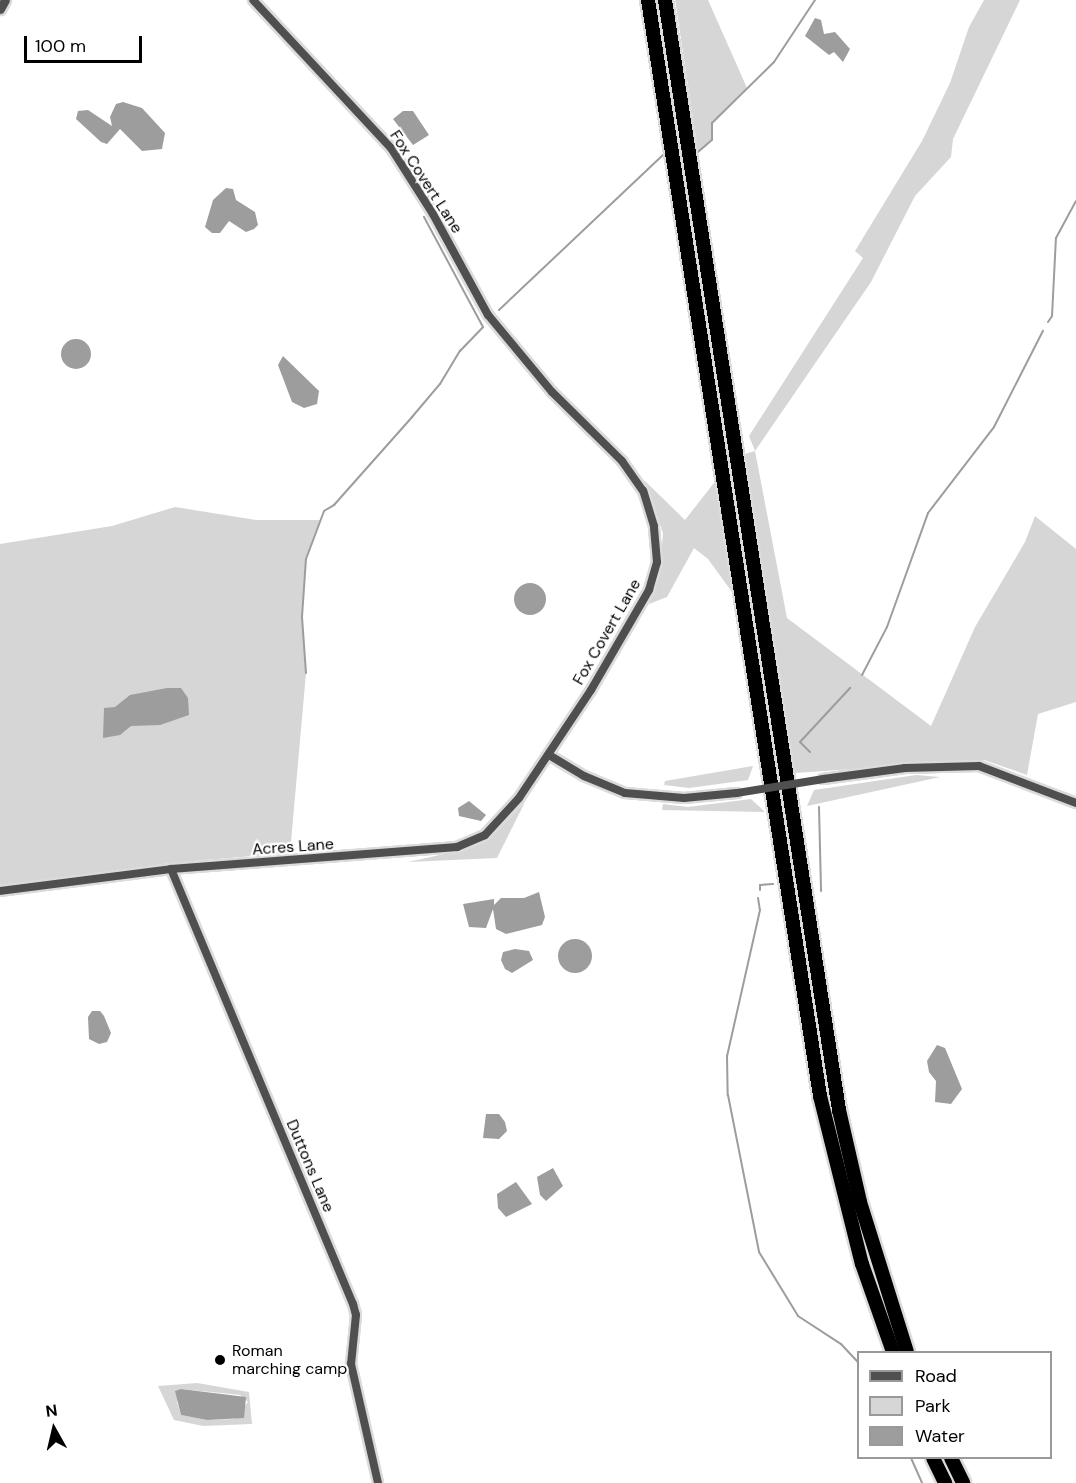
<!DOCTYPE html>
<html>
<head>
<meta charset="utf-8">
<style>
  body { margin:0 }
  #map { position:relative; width:1076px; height:1483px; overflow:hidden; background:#fff; font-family:"DM Sans",sans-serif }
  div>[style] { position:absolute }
  .green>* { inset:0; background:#d6d6d6 }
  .water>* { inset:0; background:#9d9d9d }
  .round { border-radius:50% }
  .stream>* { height:2px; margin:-1px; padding:0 1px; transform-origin:1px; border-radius:1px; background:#9d9d9d }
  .roads { filter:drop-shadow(2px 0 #dbdbdb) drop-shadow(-2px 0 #dbdbdb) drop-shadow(0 2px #dbdbdb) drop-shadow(0 -2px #dbdbdb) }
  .minor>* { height:8px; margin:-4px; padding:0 4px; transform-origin:4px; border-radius:4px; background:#4f4f4f }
  .tertiary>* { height:9px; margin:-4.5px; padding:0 4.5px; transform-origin:4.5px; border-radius:4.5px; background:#4f4f4f }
  .motorway>* { height:14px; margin:-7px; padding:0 7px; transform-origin:7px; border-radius:7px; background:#000 }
  .minor-bridge>* { height:8px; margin:-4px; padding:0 4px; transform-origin:4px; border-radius:4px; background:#4f4f4f }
  .dots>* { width:16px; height:16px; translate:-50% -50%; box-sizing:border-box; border:3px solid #fff; border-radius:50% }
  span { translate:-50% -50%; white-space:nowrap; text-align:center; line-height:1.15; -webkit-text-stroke:4.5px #fff; paint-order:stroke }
  .street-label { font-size:16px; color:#000 }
  .poi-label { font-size:16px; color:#000 }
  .left { translate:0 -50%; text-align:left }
  .legend { position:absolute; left:857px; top:1351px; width:195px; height:108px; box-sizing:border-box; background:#fff; border:2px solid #999; margin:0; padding:8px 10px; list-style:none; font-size:18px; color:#000 }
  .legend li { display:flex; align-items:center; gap:12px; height:30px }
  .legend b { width:30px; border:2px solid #999 }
  .north { position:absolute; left:24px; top:1399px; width:60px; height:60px; -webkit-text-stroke:4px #fff; paint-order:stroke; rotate:352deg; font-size:16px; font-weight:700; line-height:24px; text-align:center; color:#000 }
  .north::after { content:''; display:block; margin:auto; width:21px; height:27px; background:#000; clip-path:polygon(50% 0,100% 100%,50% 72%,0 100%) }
  .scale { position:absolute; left:24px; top:36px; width:118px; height:27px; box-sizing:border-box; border:3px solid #000; border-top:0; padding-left:8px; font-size:18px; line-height:21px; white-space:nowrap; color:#000; -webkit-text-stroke:4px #fff; paint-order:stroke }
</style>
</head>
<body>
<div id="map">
  <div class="green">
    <i style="clip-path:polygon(675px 0,708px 0,747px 88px,712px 123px,712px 140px,698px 152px)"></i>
    <i style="clip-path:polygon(984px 0,1020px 0,953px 139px,951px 157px,915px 196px,871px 282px,755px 451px,787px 618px,931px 726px,975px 627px,1025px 542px,1035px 516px,1076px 549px,1076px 702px,1038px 714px,1027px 775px,984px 760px,795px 773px,745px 454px,755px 451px,749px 436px,863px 258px,855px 251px,922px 141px,950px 83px,969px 27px)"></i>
    <i style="clip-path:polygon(717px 479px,732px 592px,708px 559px,694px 548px,667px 597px,649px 604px,660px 568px,663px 533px,644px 480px,685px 520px)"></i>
    <i style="clip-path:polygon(175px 507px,256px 520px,320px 520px,306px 559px,302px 617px,306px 673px,290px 853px,170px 863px,0 887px,0 544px,112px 526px)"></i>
    <i style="clip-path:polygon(753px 766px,748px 780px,689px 788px,664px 785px,665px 781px)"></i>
    <i style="clip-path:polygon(916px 775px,940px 777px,807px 806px,814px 790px)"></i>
    <i style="clip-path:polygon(751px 799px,765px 812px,662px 810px,663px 804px,688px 807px)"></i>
    <i style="clip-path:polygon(525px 802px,497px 858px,408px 862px,467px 849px,492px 836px)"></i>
    <i style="clip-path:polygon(evenodd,197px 1383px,249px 1392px,252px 1424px,203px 1426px,174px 1420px,158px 1386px,197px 1383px,181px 1389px,240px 1395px,248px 1402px,234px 1419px,207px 1420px,181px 1415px,177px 1402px,181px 1389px)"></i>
  </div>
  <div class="water">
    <i style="clip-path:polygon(815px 18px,821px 20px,824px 34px,835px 32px,850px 49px,843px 62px,834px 52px,829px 55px,805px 36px)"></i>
    <i style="clip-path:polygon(123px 102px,142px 108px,165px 133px,162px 149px,142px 151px,120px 129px,107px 144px,101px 142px,76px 119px,78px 111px,88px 110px,112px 126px,110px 117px,116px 104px)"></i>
    <i style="clip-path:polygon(403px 111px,413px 111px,429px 135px,413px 145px,393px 119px)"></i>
    <i style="clip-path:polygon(226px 188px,233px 189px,236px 200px,255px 212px,258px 225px,254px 229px,246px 232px,229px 221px,220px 233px,212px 233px,205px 227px,213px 200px)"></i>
    <i class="round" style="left:61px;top:339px;width:30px;height:30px"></i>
    <i style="clip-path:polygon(283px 356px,319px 391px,317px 404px,304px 408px,292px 402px,278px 365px)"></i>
    <i class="round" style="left:514px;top:583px;width:32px;height:32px"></i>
    <i style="clip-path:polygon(167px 688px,181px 688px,188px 698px,189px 715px,160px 725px,131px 726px,120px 735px,103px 738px,104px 708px,115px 707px,130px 695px)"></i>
    <i style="clip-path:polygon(469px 801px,486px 815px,481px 821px,459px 816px,458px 808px)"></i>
    <i style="clip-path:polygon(539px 892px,545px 917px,542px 925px,506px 934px,496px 929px,493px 909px,486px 928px,469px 927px,463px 904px,494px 899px,494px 905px,501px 898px,524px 898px)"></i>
    <i class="round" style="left:558px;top:939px;width:34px;height:34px"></i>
    <i style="clip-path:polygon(515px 949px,529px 951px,533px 960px,512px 973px,505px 969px,501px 960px,503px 952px)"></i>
    <i style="clip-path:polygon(92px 1011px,100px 1011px,104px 1016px,111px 1033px,107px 1042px,99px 1044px,89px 1039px,88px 1017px)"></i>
    <i style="clip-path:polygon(937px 1045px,945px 1048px,962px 1089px,951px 1104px,935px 1102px,936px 1081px,929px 1072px,927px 1061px)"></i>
    <i style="clip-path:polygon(486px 1114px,499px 1114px,505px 1122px,507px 1131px,499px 1139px,483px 1138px)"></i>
    <i style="clip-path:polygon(553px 1168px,563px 1186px,546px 1201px,540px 1195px,537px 1177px)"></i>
    <i style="clip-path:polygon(516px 1182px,532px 1204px,506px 1217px,498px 1208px,497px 1194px)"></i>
    <i style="clip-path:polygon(181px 1389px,246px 1397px,244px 1418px,207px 1420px,181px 1415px,175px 1391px)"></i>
  </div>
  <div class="stream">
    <i style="left:698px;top:152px;width:18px;rotate:-41deg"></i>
    <i style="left:712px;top:140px;width:17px;rotate:-90deg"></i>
    <i style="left:712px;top:123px;width:87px;rotate:-44.5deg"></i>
    <i style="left:774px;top:62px;width:74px;rotate:-56.5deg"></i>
    <i style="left:499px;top:310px;width:226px;rotate:-43.4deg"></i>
    <i style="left:1048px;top:322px;width:7px;rotate:-56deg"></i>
    <i style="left:1052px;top:316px;width:78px;rotate:-87.1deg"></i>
    <i style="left:1056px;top:238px;width:42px;rotate:-61.6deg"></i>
    <i style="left:306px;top:673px;width:56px;rotate:-94.1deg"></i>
    <i style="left:302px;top:617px;width:58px;rotate:-86.1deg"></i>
    <i style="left:306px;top:559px;width:51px;rotate:-69.4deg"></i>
    <i style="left:324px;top:511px;width:12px;rotate:-31deg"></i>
    <i style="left:334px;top:505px;width:118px;rotate:-48.4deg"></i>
    <i style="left:412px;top:417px;width:43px;rotate:-49.7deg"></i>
    <i style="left:440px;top:384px;width:39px;rotate:-59deg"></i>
    <i style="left:460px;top:351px;width:33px;rotate:-46deg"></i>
    <i style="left:483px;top:327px;width:125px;rotate:-118.2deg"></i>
    <i style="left:862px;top:675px;width:54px;rotate:-62.5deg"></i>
    <i style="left:887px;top:627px;width:121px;rotate:-70.2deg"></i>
    <i style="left:928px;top:513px;width:108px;rotate:-52.5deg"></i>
    <i style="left:994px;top:427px;width:108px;rotate:-63deg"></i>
    <i style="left:810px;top:752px;width:14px;rotate:-135deg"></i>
    <i style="left:800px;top:742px;width:74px;rotate:-47.2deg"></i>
    <i style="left:819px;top:807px;width:84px;rotate:88.6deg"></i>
    <i style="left:760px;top:890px;width:5px;rotate:-90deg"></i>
    <i style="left:760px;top:885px;width:13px;rotate:-4deg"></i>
    <i style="left:758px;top:898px;width:12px;rotate:81deg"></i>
    <i style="left:760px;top:910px;width:150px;rotate:102.7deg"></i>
    <i style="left:727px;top:1056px;width:39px;rotate:89deg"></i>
    <i style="left:728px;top:1095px;width:160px;rotate:78.8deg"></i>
    <i style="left:759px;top:1252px;width:75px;rotate:58.6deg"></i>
    <i style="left:798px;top:1316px;width:51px;rotate:33.1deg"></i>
    <i style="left:841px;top:1344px;width:25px;rotate:47deg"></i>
    <i style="left:911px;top:1458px;width:27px;rotate:66deg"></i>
  </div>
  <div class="roads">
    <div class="minor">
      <i style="left:549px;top:755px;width:41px;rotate:31deg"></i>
      <i style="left:584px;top:776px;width:44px;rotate:22.5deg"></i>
      <i style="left:625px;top:793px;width:59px;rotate:4.8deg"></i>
      <i style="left:684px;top:798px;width:53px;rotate:-5.4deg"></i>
      <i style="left:823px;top:779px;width:83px;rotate:-7.6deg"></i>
      <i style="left:905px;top:768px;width:74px;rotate:-1.5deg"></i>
      <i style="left:979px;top:766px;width:104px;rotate:20.9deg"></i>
      <i style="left:171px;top:869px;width:472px;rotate:67.3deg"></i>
      <i style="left:353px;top:1304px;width:11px;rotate:75deg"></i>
      <i style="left:356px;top:1315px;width:49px;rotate:95.8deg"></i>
      <i style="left:351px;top:1364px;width:122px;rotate:77.2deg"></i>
      <i style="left:0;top:891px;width:172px;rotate:-7.3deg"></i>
      <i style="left:171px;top:869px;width:287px;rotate:-4.4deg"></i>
      <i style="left:457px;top:847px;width:30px;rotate:-23deg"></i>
      <i style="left:485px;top:835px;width:50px;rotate:-47.4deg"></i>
      <i style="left:519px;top:798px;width:130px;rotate:-56.3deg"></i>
      <i style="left:591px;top:690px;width:116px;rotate:-59.9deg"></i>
      <i style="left:649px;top:590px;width:29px;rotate:-74deg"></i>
      <i style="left:657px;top:562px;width:36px;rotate:-95deg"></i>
      <i style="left:654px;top:526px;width:37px;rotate:-107deg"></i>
      <i style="left:643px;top:491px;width:37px;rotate:-125deg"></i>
      <i style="left:622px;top:461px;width:98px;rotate:-135.4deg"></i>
      <i style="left:552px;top:392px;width:100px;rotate:-129.7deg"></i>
      <i style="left:488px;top:315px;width:115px;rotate:-118.6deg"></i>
      <i style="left:433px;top:214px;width:78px;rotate:-122.5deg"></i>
      <i style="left:391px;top:148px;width:202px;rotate:-133deg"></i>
    </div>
    <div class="tertiary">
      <i style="left:0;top:9px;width:10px;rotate:-61deg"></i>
    </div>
    <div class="motorway">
      <i style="left:648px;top:0;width:1109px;rotate:81.08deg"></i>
      <i style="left:820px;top:1096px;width:173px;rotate:76deg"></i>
      <i style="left:862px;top:1264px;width:93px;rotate:70.6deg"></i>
      <i style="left:665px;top:0;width:1124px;rotate:81.09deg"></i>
      <i style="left:839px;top:1110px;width:94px;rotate:77.1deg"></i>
      <i style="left:860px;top:1202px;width:157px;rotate:72.6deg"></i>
      <i style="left:933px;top:1458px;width:28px;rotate:64deg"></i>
      <i style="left:951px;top:1458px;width:28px;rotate:64deg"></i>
    </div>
  </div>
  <div class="minor-bridge">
    <i style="left:737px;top:793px;width:87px;rotate:-9.2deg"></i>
  </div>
  <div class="dots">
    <i style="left:220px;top:1360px;background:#000"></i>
  </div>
  <div class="street-label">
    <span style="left:426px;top:182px;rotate:57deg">Fox Covert Lane</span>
    <span style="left:607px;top:632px;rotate:-60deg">Fox Covert Lane</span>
    <span style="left:293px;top:847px;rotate:-4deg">Acres Lane</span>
    <span style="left:310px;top:1166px;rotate:67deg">Duttons Lane</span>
  </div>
  <div class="poi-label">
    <span class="left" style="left:232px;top:1360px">Roman<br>marching camp</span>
  </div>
  <ul class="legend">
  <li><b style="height:8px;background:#4f4f4f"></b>Road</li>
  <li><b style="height:16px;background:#d6d6d6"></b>Park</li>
  <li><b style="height:16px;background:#9d9d9d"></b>Water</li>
  </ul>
  <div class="north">N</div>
  <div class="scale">100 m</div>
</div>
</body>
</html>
